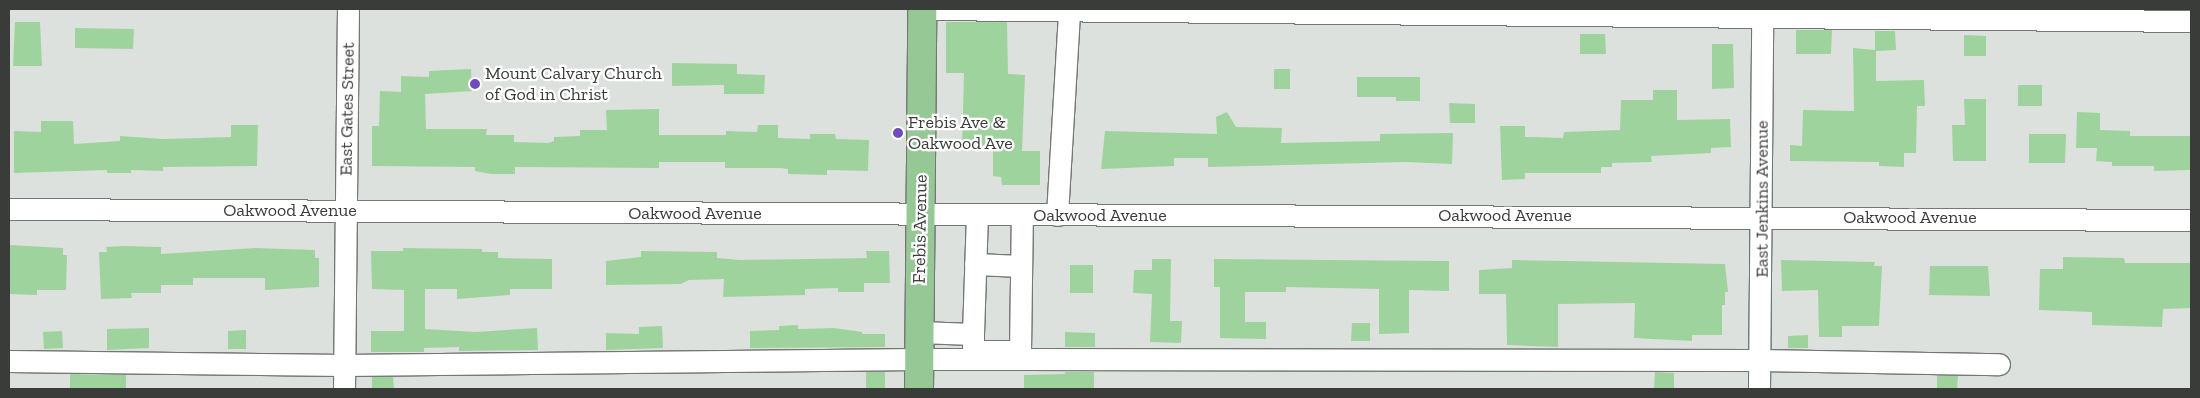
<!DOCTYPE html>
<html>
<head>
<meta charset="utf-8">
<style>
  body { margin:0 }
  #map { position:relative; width:2200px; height:398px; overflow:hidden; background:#dde1dd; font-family:"Zilla Slab",serif }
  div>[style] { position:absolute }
  .building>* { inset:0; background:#9fd39d }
  .roads { filter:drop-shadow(1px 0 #747874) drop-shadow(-1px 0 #747874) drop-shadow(0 1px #747874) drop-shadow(0 -1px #747874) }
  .minor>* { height:21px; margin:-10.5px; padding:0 10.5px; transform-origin:10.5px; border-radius:10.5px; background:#fff }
  .major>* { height:28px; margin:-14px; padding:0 14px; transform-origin:14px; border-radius:14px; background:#96c896 }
  .dots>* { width:14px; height:14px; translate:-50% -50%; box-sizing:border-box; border:2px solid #fff; border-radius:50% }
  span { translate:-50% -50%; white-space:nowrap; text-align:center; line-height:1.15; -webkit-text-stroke:4.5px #fff; paint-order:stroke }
  .poi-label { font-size:18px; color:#3a3c3a }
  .left { translate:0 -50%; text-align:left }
  .street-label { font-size:18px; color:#3a3c3a }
  .frame { position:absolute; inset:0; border:10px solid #3a3c3a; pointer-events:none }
</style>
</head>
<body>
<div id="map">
  <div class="building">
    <i style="clip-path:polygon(15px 22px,40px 22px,42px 66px,13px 66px)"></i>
    <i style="clip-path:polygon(946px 22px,1007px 22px,1008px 74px,1025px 75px,1022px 151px,1040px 151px,1040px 185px,1002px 185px,1001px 177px,993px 176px,993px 148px,962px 148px,964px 73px,946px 73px)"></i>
    <i style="clip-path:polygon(75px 28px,134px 29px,133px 49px,75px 48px)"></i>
    <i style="clip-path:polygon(1796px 30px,1832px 30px,1831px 54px,1796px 54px)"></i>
    <i style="clip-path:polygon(1875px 31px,1895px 31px,1896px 50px,1876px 51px,1876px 81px,1924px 80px,1925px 106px,1917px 106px,1916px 153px,1904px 153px,1904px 167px,1879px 166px,1879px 162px,1790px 161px,1790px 145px,1802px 146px,1803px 110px,1854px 111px,1853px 48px,1875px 50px)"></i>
    <i style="clip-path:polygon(1580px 34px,1605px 34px,1606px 54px,1580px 54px)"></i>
    <i style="clip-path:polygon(1964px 35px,1986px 36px,1986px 56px,1964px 56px)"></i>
    <i style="clip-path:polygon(1712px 44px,1733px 44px,1734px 88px,1712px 89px)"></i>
    <i style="clip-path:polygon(672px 63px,737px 64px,737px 74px,765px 75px,764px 94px,724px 94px,724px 85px,672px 86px)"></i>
    <i style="clip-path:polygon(471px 69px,472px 91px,425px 94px,426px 129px,487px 129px,486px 135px,514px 135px,514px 142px,549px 143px,554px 141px,554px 137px,580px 136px,580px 130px,607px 130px,606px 110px,659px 109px,659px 135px,726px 135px,726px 131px,757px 132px,758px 125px,778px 125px,778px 138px,810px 139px,810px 134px,835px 134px,836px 139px,869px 140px,868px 171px,827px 170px,827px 175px,788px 174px,788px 169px,780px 168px,725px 168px,725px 162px,659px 162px,659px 168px,515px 167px,515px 174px,491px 174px,475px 171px,475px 167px,372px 166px,372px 126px,379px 126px,380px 91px,401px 92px,401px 76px,429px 77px,429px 71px)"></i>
    <i style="clip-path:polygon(1274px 69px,1290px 69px,1290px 89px,1274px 89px)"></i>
    <i style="clip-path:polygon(1357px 77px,1420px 77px,1420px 101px,1396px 101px,1396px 97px,1357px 97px)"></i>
    <i style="clip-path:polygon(2018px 85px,2042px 85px,2042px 106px,2018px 106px)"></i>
    <i style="clip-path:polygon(1653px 90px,1677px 90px,1677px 120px,1730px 119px,1731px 147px,1711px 148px,1711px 153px,1651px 156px,1652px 162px,1612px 163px,1612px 167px,1601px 167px,1601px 173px,1525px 173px,1525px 179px,1502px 180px,1500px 126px,1525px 126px,1525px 137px,1534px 137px,1563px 138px,1564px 132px,1620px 130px,1621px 100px,1653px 100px)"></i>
    <i style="clip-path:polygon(1964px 99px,1986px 99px,1986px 161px,1953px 161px,1952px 125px,1965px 125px)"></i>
    <i style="clip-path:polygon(1449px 103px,1475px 104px,1475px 123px,1450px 123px)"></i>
    <i style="clip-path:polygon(1227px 112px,1236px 127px,1282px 128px,1281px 143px,1380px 141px,1380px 134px,1453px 133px,1452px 164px,1405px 162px,1208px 167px,1208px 158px,1174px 158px,1174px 166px,1101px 169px,1105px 131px,1217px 134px,1216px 117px)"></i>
    <i style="clip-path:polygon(2077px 112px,2100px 113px,2100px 130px,2130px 131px,2130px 136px,2191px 136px,2191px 170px,2154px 171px,2154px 166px,2112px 166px,2112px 162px,2096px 161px,2097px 148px,2076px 148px)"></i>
    <i style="clip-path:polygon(41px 121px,73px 121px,74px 144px,120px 141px,120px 136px,163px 139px,231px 137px,231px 125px,258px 125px,257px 166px,163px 167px,163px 171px,131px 170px,131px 173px,107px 173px,107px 170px,14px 173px,14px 131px,41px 132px)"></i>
    <i style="clip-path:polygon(2029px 134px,2066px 134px,2065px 163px,2029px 163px)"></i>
    <i style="clip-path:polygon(10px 245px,63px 248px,63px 255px,67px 255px,66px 290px,37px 290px,37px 295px,9px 294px)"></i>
    <i style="clip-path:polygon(123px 246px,161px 247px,161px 254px,255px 248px,315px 250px,315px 258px,319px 258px,319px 287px,265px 290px,265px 278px,193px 278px,193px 285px,161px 285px,161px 293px,131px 293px,132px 298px,101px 299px,99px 252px,107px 252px,106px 247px)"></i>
    <i style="clip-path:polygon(403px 248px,482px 249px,482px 252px,498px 252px,498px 258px,552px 259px,552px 289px,510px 289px,510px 295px,457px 299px,457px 289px,425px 289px,425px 329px,475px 332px,537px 328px,538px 350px,459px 351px,459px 347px,424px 348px,424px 352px,371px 352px,371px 331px,404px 331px,404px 290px,372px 289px,371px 251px,403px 251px)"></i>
    <i style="clip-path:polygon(641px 251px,717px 252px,717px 258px,740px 260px,867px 258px,866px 251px,889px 251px,890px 283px,864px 283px,864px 292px,838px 292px,838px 288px,805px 289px,805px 295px,723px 297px,724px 279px,689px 280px,681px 284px,606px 285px,606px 261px,641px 257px)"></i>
    <i style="clip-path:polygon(2063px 257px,2124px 258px,2125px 263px,2191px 263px,2191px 308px,2163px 309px,2162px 327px,2092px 325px,2092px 312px,2039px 310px,2040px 269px,2063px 269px)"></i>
    <i style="clip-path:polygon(1152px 259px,1171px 259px,1170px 321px,1182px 321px,1181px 343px,1150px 342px,1152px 294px,1133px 293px,1134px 270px,1152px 270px)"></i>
    <i style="clip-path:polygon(1214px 259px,1449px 261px,1449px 291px,1409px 290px,1409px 333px,1379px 334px,1379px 289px,1286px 287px,1286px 292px,1245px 292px,1245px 322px,1266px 322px,1266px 339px,1220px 338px,1220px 287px,1214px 287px)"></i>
    <i style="clip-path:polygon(1512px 260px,1725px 264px,1728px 292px,1725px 292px,1725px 305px,1722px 305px,1722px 335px,1692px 335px,1692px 341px,1634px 338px,1635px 303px,1558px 304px,1558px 347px,1507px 345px,1506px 294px,1479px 294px,1479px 270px,1512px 268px)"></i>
    <i style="clip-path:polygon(1781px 260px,1875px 262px,1874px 266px,1882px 266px,1879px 326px,1842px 326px,1842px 337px,1819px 337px,1818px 290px,1782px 291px)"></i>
    <i style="clip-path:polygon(1070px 265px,1093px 265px,1093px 293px,1070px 293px)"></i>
    <i style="clip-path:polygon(1930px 266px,1988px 266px,1990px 296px,1929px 295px)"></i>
    <i style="clip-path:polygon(1352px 323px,1370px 323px,1370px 341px,1351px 341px)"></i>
    <i style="clip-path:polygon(798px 325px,798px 329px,834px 328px,862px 332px,862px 334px,885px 334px,885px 347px,750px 348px,750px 331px,779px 330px,779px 326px)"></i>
    <i style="clip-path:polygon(662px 326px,663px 348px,606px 350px,606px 333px,639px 334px,639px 327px)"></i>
    <i style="clip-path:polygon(149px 328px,149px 348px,107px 350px,107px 329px)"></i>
    <i style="clip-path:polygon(246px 330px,246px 349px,228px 349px,228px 331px)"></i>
    <i style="clip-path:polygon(62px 331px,63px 348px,44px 349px,43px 332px)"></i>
    <i style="clip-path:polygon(1065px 332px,1095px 333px,1095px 347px,1065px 347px)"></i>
    <i style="clip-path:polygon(1808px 335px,1808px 348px,1788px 348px,1788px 336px)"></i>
    <i style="clip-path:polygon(866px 372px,885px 372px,885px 389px,866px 389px)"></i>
    <i style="clip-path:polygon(1065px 372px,1094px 372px,1094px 389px,1024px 389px,1024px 375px,1065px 374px)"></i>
    <i style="clip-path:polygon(1655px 372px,1674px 373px,1674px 389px,1654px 389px)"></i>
    <i style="clip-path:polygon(70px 374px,126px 375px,126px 389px,70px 389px)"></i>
    <i style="clip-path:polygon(1937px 375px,1958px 376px,1957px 389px,1937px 389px)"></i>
    <i style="clip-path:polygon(372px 377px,393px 377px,394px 389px,372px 389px)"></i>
  </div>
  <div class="roads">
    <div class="minor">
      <i style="left:922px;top:9px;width:1269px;rotate:0.54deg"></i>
      <i style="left:9px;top:209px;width:2182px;rotate:0.29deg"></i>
      <i style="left:1057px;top:215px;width:205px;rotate:-86.6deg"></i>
      <i style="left:975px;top:264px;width:46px;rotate:2.5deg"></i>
      <i style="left:919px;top:332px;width:54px;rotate:2.1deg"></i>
      <i style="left:973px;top:334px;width:17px;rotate:90deg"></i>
      <i style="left:973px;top:351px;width:47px"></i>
      <i style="left:1020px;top:351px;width:136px;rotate:-89.2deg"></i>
      <i style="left:973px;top:334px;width:119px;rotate:-88.1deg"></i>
      <i style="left:9px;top:361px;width:335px;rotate:0.7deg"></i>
      <i style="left:344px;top:365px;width:575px;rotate:-0.6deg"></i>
      <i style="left:919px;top:359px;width:841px;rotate:0.07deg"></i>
      <i style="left:1760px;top:360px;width:239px;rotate:1deg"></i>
      <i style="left:344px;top:389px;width:380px;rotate:-89.4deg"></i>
      <i style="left:1759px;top:389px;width:380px;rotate:-89.5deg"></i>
    </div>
    <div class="major">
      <i style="left:919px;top:389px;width:380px;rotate:-89.5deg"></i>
    </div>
  </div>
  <div class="dots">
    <i style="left:475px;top:84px;background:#704ac3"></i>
    <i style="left:898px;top:133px;background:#704ac3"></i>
  </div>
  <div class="poi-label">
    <span class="left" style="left:485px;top:84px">Mount Calvary Church<br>of God in Christ</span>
    <span class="left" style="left:908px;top:133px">Frebis Ave &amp;<br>Oakwood Ave</span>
  </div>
  <div class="street-label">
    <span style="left:347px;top:109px;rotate:-89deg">East Gates Street</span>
    <span style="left:1762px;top:199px;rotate:-90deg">East Jenkins Avenue</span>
    <span style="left:290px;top:210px">Oakwood Avenue</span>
    <span style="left:695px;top:213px">Oakwood Avenue</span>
    <span style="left:1100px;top:215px">Oakwood Avenue</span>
    <span style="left:1505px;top:215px">Oakwood Avenue</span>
    <span style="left:1910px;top:217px">Oakwood Avenue</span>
    <span style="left:920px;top:229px;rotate:-89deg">Frebis Avenue</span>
  </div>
  <div class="frame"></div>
</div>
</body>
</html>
